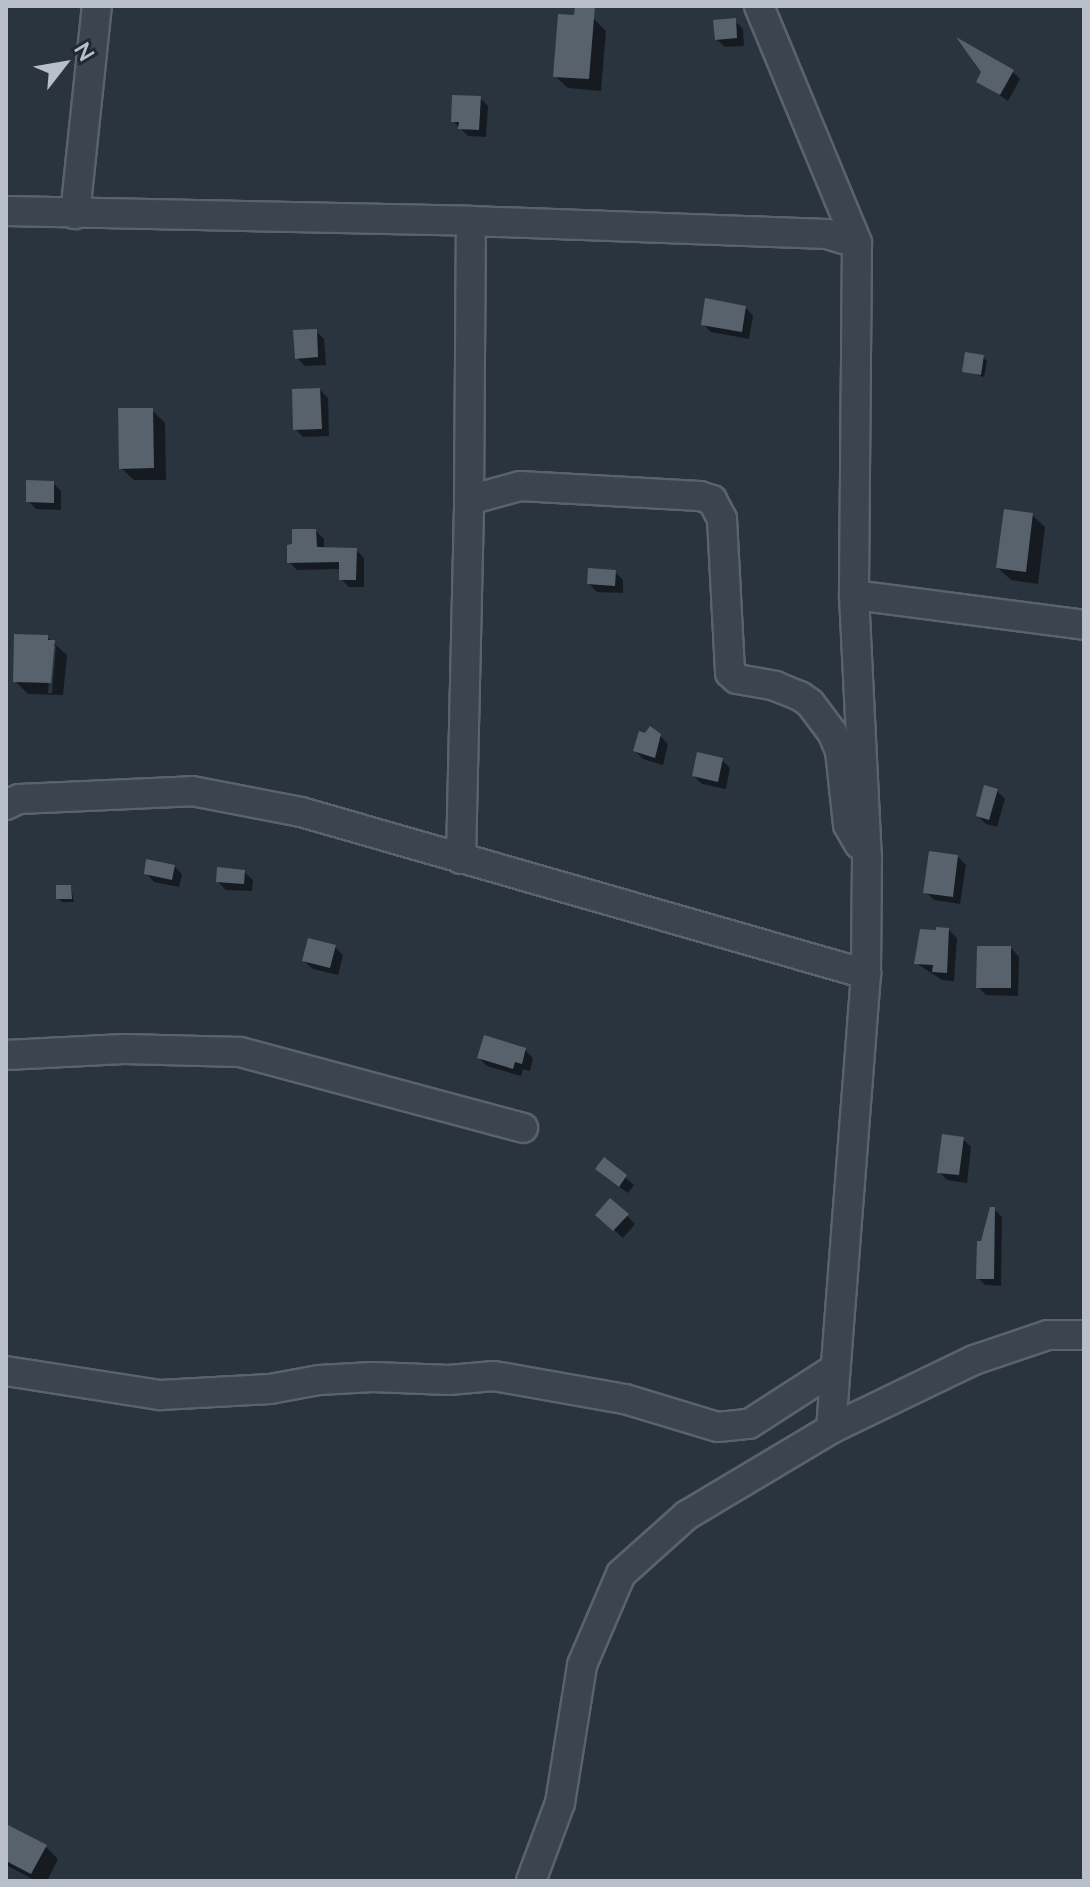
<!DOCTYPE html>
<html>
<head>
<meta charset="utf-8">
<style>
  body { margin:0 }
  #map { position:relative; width:1090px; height:1887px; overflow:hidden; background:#29343e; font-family:Lato,sans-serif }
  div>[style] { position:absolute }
  .shadow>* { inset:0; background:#0007 }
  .building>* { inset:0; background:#57626d }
  .roads { filter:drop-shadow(2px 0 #5a636c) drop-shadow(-2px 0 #5a636c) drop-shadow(0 2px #5a636c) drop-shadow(0 -2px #5a636c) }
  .minor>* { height:28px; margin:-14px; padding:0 14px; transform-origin:14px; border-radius:14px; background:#3c454e }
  span { translate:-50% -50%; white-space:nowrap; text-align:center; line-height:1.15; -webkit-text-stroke:6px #212a33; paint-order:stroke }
  .frame { position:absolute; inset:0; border:8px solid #b9c0c9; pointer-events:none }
  .north { position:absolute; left:24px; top:24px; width:80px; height:80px; -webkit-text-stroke:6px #212a33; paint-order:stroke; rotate:59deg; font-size:22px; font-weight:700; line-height:32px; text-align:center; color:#b9c0c9 }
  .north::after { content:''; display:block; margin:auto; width:28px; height:36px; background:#b9c0c9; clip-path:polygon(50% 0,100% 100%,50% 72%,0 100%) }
</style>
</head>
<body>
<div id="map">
  <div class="shadow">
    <i style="clip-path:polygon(593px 18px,606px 31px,601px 91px,568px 88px,555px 76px)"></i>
    <i style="clip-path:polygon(735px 21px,743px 29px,744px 46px,725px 47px,716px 39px)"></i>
    <i style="clip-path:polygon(1012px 71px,1020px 79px,1008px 101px,979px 81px,984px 72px)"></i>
    <i style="clip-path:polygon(480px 98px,488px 106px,486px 137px,468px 136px,453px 121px)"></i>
    <i style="clip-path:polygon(745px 307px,753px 316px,749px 339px,711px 332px,703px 324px)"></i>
    <i style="clip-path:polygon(316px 331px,324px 339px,326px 365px,305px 366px,297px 358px)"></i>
    <i style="clip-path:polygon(983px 357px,987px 361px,984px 377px,964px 371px)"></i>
    <i style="clip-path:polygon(320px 390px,328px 398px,329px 436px,303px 437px,295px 429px)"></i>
    <i style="clip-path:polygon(152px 410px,165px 423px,166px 480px,134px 480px,121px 468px)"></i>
    <i style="clip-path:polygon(53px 483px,61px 491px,61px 510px,36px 509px,28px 501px)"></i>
    <i style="clip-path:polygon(1032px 515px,1045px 527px,1038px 584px,1011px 580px,998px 568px)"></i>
    <i style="clip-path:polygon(316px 531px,324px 539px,324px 549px,356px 550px,364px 558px,364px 587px,349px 587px,341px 579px,341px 569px,297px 570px,289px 562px)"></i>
    <i style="clip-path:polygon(615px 572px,623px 580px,623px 593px,597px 592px,589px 584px)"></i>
    <i style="clip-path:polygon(evenodd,47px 637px,67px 655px,63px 695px,28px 694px,15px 681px,47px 637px,52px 646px,56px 646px,52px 693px,48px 693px,52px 646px)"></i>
    <i style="clip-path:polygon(660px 736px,668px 744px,663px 765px,643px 759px,635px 751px)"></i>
    <i style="clip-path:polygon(722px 760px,730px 768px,726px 789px,702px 784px,694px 776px)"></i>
    <i style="clip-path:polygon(997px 791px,1005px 799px,997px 827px,986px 824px,978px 816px)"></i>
    <i style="clip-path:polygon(958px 857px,966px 865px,960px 904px,934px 900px,926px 892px)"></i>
    <i style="clip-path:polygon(174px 866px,182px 874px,179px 887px,154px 882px,146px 873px)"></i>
    <i style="clip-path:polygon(244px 872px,253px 880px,252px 891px,226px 890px,218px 882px)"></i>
    <i style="clip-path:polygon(71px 887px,74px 902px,62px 902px,58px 898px)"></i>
    <i style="clip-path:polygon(948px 929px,957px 938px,954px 981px,942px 980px,916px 963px,938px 932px)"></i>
    <i style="clip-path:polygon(335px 947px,343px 955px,338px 975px,313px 969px,304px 961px)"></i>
    <i style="clip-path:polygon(1011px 948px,1019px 957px,1018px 996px,986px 995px,978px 987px)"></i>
    <i style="clip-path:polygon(525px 1050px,533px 1058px,530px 1071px,523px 1069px,521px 1076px,487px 1066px,479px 1058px)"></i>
    <i style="clip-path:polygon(963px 1139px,971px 1147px,967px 1183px,947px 1180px,939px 1172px)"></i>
    <i style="clip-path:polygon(604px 1160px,634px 1185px,628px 1193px,605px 1177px)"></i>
    <i style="clip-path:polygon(994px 1209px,1002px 1217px,1001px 1286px,985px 1285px,978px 1278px,982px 1243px)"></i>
    <i style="clip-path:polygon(627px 1216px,635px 1224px,623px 1238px,605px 1222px)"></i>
    <i style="clip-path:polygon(6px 1826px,45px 1846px,58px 1859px,47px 1881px,36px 1881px,6px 1865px)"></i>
  </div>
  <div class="building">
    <i style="clip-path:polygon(575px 6px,595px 6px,589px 79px,553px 77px,558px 14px,574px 15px)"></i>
    <i style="clip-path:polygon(736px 18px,737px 38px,715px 40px,713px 20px)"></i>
    <i style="clip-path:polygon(956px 37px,1014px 70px,1000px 95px,976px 82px,981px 72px)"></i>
    <i style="clip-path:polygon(452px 95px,481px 96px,479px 130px,458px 129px,459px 122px,451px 122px)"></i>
    <i style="clip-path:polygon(705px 298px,746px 306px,742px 332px,701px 325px)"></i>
    <i style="clip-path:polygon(317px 329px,318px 357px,295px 359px,293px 330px)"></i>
    <i style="clip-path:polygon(965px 352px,984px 355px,981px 375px,962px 372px)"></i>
    <i style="clip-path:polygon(320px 388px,322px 429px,293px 430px,292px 389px)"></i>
    <i style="clip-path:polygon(118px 408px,153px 408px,154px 468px,119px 469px)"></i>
    <i style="clip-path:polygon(26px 480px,54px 481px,54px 503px,26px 502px)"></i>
    <i style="clip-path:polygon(1004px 509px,1033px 513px,1026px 572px,996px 568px)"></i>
    <i style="clip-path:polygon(292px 529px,316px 529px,317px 547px,357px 548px,356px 580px,339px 580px,339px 562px,287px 563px,287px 545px,292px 544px)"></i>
    <i style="clip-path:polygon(588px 568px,616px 570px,615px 586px,587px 584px)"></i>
    <i style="clip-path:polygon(14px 634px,48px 635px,48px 640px,55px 640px,51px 683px,13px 682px)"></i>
    <i style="clip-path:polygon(650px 726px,661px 734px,655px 758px,633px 751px,639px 731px,645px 733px)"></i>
    <i style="clip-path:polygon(697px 752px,723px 758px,718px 782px,692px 776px)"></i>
    <i style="clip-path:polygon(984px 785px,998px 789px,989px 820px,976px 816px)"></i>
    <i style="clip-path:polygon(929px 851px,958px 855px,953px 897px,923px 893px)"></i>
    <i style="clip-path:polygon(146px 859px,175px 865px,172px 880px,144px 874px)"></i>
    <i style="clip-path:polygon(217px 867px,245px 870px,244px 884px,216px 882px)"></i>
    <i style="clip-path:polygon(56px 885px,71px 885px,72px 899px,56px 899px)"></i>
    <i style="clip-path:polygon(936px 927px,949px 928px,947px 973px,932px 972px,933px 965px,914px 964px,920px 929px,936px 930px)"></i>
    <i style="clip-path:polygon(308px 938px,336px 945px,330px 968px,302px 961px)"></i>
    <i style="clip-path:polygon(977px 946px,1011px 946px,1011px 988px,976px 988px)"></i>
    <i style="clip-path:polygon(484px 1035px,526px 1048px,522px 1064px,515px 1062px,513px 1069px,477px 1058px)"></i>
    <i style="clip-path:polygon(942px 1134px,964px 1137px,959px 1175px,937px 1173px)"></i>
    <i style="clip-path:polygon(604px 1157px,627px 1175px,619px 1187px,595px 1169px)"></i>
    <i style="clip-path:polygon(610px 1198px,629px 1214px,613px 1231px,595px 1215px)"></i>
    <i style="clip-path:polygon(990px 1207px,995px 1207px,994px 1279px,976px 1279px,977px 1241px,981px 1241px)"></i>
    <i style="clip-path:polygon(6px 1824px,47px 1845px,31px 1874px,6px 1861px)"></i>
  </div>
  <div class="roads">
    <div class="minor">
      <i style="left:759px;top:6px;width:256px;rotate:67.5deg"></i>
      <i style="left:857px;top:243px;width:352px;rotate:90.5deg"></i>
      <i style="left:854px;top:595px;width:262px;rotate:87.2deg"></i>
      <i style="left:867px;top:857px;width:117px;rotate:90.5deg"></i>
      <i style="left:866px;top:974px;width:456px;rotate:94.4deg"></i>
      <i style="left:6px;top:211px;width:465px;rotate:1.2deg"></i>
      <i style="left:471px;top:221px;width:356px;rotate:2.1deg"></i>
      <i style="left:827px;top:234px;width:31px;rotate:17deg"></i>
      <i style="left:75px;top:214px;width:209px;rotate:-84deg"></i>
      <i style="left:469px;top:500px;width:53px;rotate:-15.4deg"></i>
      <i style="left:520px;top:486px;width:180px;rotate:3.2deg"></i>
      <i style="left:700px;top:496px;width:13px;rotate:18deg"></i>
      <i style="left:712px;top:500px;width:21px;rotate:62deg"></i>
      <i style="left:722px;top:519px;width:154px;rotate:87deg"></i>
      <i style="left:730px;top:673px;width:9px;rotate:41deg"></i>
      <i style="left:737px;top:679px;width:39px;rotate:10deg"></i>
      <i style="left:775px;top:686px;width:27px;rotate:22deg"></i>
      <i style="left:800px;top:696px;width:12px;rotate:35deg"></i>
      <i style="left:810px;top:703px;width:36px;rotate:53deg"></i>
      <i style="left:832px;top:732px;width:21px;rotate:67deg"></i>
      <i style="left:840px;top:751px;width:74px;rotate:83.8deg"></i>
      <i style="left:848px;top:825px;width:22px;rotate:60deg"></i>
      <i style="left:854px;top:595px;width:232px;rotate:7.4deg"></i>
      <i style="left:6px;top:805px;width:14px;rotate:-25deg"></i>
      <i style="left:19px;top:799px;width:173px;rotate:-2.6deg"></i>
      <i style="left:192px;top:791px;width:111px;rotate:10.9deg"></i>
      <i style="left:301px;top:812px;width:588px;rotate:16deg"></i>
      <i style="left:461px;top:859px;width:359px;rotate:-88.7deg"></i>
      <i style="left:469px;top:500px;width:279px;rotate:-89.6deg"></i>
      <i style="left:6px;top:1055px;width:118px;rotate:-2.9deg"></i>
      <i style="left:124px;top:1049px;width:116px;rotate:1.5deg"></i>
      <i style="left:240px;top:1052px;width:293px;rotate:15deg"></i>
      <i style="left:6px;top:1371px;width:156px;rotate:8.9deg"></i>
      <i style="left:160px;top:1395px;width:110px;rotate:-3.1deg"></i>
      <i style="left:270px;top:1389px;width:50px;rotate:-10.4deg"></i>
      <i style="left:319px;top:1380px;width:54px;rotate:-3.2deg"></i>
      <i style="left:373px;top:1377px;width:76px;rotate:2.3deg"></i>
      <i style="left:449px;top:1380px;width:45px;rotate:-5.1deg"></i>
      <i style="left:494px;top:1376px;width:133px;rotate:10deg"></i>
      <i style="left:625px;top:1399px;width:97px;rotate:16.8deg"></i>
      <i style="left:718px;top:1427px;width:31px;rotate:-6deg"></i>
      <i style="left:749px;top:1424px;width:103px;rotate:-32.8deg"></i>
      <i style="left:531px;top:1881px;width:83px;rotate:-69.6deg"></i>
      <i style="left:560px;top:1803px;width:140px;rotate:-80.9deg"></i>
      <i style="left:582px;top:1665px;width:99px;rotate:-66.8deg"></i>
      <i style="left:621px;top:1574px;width:89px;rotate:-41.8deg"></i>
      <i style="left:687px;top:1515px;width:168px;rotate:-30.8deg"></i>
      <i style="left:831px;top:1429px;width:159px;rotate:-25.8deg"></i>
      <i style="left:974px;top:1360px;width:78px;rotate:-18.7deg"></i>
      <i style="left:1048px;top:1335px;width:36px"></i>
    </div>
  </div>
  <div class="frame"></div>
  <div class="north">N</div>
</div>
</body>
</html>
